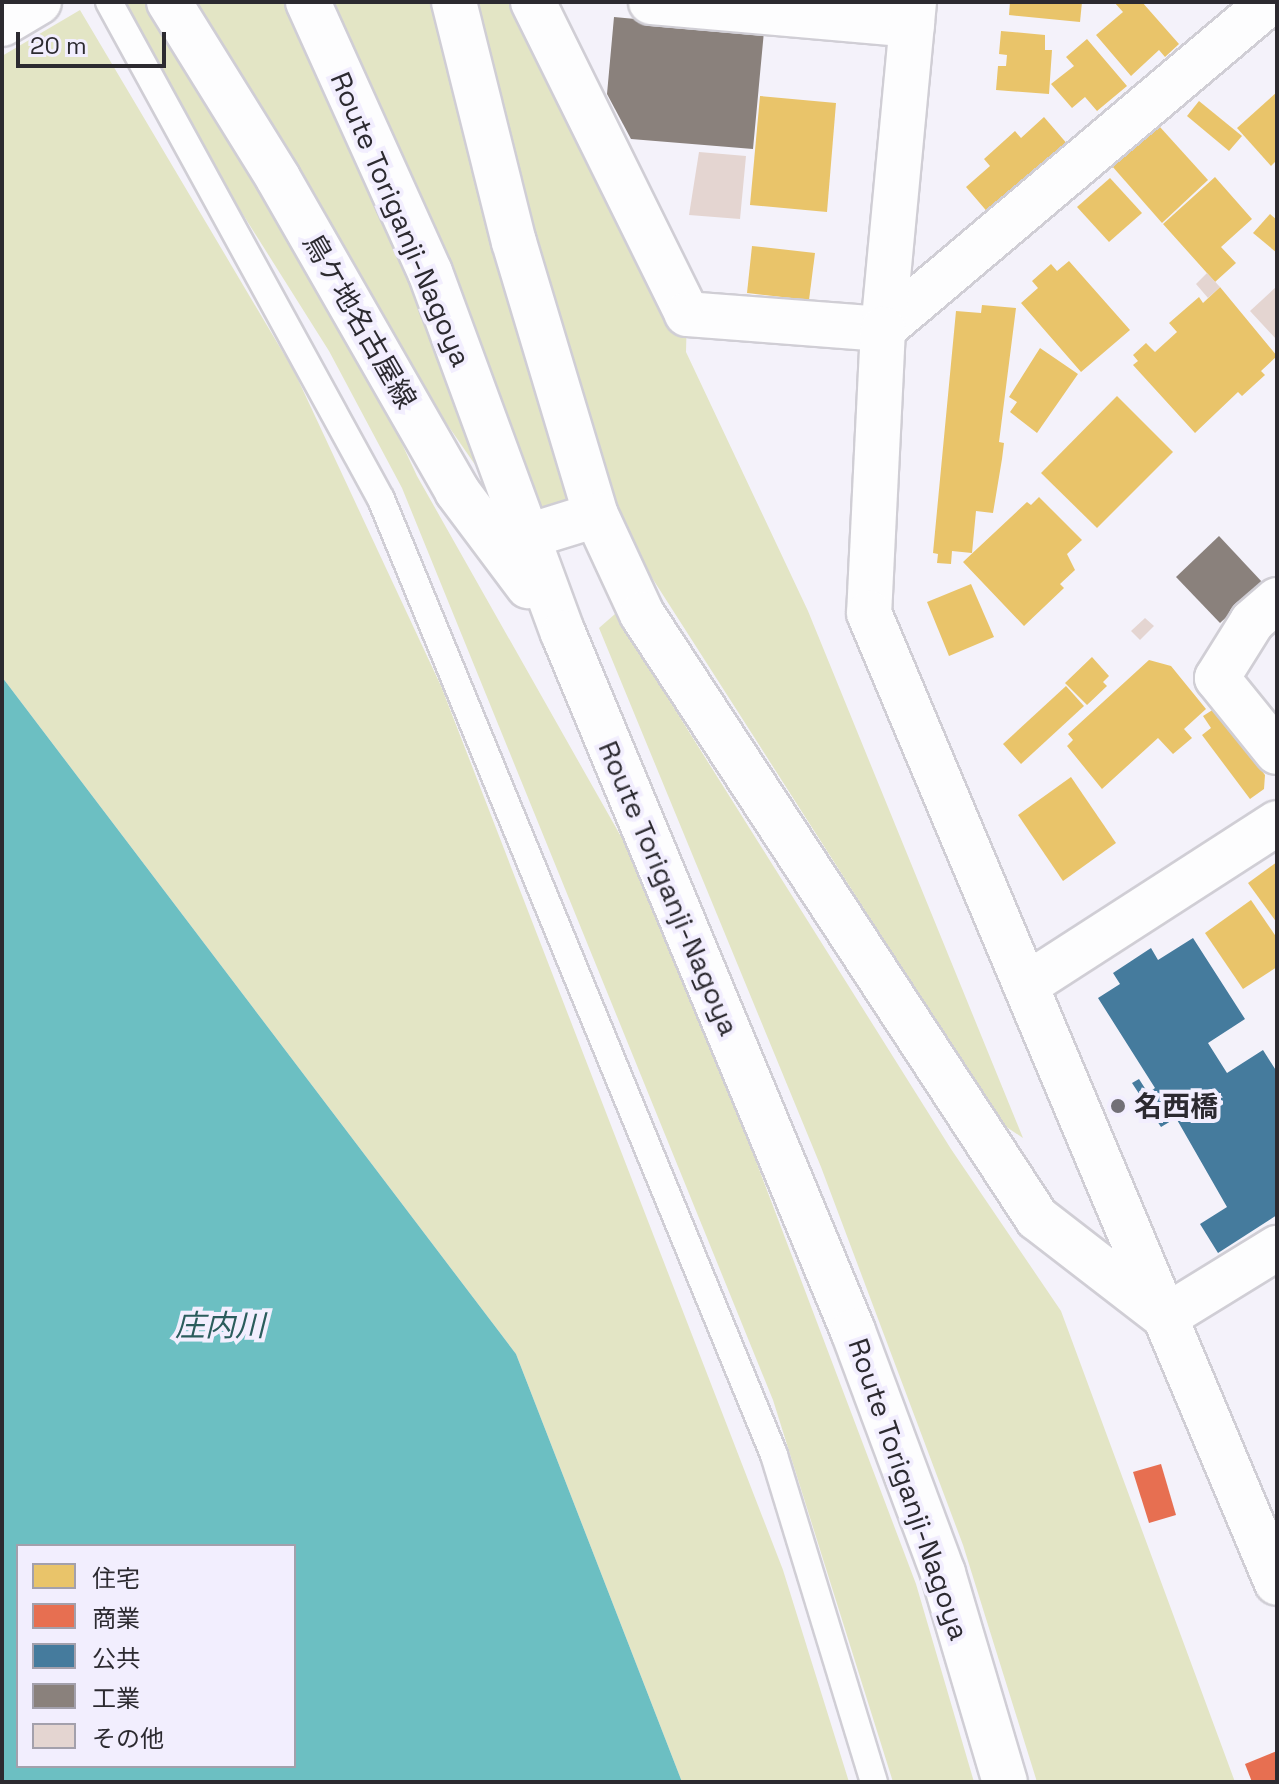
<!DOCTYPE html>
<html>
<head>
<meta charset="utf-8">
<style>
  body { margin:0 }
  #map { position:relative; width:1279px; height:1784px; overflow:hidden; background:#f4f2fa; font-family:"Space Grotesk","Noto Sans JP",sans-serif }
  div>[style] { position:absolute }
  .green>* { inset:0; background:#e3e5c5 }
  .water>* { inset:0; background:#6cbfc2 }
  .homes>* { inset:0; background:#e9c46a }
  .shops>* { inset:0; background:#e76f51 }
  .public>* { inset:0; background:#457b9d }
  .industry>* { inset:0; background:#8a817c }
  .building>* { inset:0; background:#e4d5d1 }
  .roads { filter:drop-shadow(2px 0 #d0ced5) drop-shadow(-2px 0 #d0ced5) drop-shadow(0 2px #d0ced5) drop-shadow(0 -2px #d0ced5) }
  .service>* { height:26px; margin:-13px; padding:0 13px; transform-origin:13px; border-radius:13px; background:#fdfdfe }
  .minor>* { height:44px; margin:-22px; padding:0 22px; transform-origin:22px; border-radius:22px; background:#fdfdfe }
  .tertiary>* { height:44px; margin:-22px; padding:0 22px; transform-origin:22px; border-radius:22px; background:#fdfdfe }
  .secondary>* { height:44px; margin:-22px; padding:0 22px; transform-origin:22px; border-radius:22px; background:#fdfdfe }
  .motorway>* { height:44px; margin:-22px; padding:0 22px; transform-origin:22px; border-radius:22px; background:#fdfdfe }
  .dots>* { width:22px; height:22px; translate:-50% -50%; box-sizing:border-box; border:4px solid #f2eefe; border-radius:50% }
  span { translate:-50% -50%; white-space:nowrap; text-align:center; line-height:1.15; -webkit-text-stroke:8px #f2eefe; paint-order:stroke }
  .street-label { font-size:28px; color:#2c2a30 }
  .poi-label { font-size:28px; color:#2c2a30; font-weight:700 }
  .left { translate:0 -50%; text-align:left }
  .water-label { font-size:30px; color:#2b5c5c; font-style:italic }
  .frame { position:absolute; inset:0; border:4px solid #2c2a30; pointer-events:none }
  .legend { position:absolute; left:16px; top:1544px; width:280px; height:224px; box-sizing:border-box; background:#f2eefe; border:2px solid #a3a0ac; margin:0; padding:10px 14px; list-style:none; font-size:24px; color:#2c2a30 }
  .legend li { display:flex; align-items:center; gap:16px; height:40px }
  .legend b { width:40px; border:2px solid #a3a0ac }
  .scale { position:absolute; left:16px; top:32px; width:150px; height:36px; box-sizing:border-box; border:4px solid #2c2a30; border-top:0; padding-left:10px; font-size:24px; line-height:28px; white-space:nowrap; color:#2c2a30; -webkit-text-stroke:6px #f2eefe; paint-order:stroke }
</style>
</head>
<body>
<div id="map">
  <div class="green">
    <i style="clip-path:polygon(109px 2px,533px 2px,687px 314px,686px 352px,808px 611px,1023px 1138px,1002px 1124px,638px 556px,596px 515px,525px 537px,281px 184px,417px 476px,658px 902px,916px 1584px,974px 1782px,893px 1782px,773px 1400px,402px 488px,329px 351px)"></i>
    <i style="clip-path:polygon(80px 10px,294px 371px,441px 686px,783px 1570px,849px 1782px,682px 1782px,516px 1354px,2px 677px,2px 56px)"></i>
    <i style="clip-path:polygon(615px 614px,951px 1149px,1061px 1311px,1235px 1782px,1037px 1782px,963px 1545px,821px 1167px,599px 628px)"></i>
  </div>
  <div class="water">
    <i style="clip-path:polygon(evenodd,2px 677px,516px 1354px,682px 1782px,2px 1782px,2px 677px,18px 1546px,294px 1546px,294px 1766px,18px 1766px,18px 1546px)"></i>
  </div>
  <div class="homes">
    <i style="clip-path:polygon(1010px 2px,1082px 2px,1080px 22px,1009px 15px)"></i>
    <i style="clip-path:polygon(1114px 2px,1142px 2px,1179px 44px,1165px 57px,1159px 50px,1131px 76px,1096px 35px,1123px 12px)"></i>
    <i style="clip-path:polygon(1001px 31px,1045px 35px,1045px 50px,1052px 50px,1049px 94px,996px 90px,998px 66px,1006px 66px,1007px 55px,999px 54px)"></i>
    <i style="clip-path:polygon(1087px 39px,1127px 86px,1097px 111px,1085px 97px,1072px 108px,1051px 84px,1074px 66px,1066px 57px)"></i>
    <i style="clip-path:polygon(1277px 92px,1277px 160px,1271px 166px,1237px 128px)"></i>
    <i style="clip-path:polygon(760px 96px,836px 103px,827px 212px,750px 205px)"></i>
    <i style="clip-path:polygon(1199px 101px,1242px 136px,1229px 151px,1187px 116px)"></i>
    <i style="clip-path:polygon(1044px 117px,1069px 146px,990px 215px,966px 187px,990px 166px,984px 159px,1015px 131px,1021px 138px)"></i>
    <i style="clip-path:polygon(1160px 127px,1208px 180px,1162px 223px,1112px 166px)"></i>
    <i style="clip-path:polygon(1215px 177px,1252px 219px,1221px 247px,1236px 263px,1215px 282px,1163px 224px)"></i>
    <i style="clip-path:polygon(1110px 178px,1142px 213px,1109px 242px,1077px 207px)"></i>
    <i style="clip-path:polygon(1270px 214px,1277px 220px,1277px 253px,1253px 233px)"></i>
    <i style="clip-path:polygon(752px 246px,815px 253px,809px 300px,747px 293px)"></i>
    <i style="clip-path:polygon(1069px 261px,1130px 330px,1081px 372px,1021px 303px,1038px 288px,1032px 281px,1051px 264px,1057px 271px)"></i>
    <i style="clip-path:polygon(1220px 287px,1277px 356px,1261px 371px,1265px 375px,1242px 396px,1238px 392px,1195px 433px,1133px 365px,1138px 361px,1133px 355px,1146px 343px,1155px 352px,1177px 332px,1169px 323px,1199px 297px,1203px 303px)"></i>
    <i style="clip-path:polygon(982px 305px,1016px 308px,999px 442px,1004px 443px,1002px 459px,993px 513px,976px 511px,972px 553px,952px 551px,951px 564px,937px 563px,938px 554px,933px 553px,956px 311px,981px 313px)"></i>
    <i style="clip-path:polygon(1040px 348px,1078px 374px,1037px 433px,1010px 412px,1017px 402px,1009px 397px)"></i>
    <i style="clip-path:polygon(1117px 396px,1173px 452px,1097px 528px,1041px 473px)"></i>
    <i style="clip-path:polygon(1039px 497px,1082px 540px,1067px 554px,1075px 570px,1060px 584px,1064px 588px,1024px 626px,963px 562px,1027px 502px,1031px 505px)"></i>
    <i style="clip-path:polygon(971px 584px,994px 637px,949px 656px,927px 602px)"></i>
    <i style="clip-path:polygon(1092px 657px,1109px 676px,1103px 682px,1107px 686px,1087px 705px,1065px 683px)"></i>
    <i style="clip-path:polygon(1149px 660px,1171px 666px,1206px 709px,1184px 729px,1192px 738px,1173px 754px,1158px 738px,1102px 789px,1067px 746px,1073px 740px,1068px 734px)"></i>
    <i style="clip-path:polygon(1066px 686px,1084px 706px,1021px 764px,1003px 744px)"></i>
    <i style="clip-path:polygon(1214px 709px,1265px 775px,1264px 789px,1250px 799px,1202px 735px,1211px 728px,1203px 716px)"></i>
    <i style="clip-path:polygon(1071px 777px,1116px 843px,1063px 881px,1018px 815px)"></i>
    <i style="clip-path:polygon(1277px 862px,1277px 923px,1248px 883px)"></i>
    <i style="clip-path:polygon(1251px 900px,1277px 938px,1277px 967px,1243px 989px,1205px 933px)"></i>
  </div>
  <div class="shops">
    <i style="clip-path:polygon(1161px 1464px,1176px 1515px,1149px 1523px,1133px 1472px)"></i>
    <i style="clip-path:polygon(1277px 1751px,1277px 1782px,1252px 1782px,1245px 1764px)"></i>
  </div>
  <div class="public">
    <i style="clip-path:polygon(1193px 938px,1245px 1019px,1208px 1043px,1227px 1073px,1263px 1050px,1277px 1072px,1277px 1215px,1218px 1253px,1200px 1224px,1227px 1207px,1176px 1118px,1161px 1127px,1132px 1083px,1139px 1079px,1148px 1093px,1155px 1088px,1098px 998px,1120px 984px,1113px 973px,1151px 948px,1158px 960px)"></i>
  </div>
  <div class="industry">
    <i style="clip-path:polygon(614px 17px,764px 31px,753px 149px,631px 139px,607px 94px)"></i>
    <i style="clip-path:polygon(1219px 536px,1263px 583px,1220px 623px,1176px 577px)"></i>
  </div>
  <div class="building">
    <i style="clip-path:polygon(699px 152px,746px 156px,740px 219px,689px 215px)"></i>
    <i style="clip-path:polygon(1207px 273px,1220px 287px,1208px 298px,1196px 284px)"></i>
    <i style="clip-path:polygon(1277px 286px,1277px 340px,1250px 311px)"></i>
    <i style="clip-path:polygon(1145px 618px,1154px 626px,1140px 640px,1131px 631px)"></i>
  </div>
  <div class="roads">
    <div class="service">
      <i style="left:109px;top:2px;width:567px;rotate:61.31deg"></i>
      <i style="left:381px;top:499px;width:1034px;rotate:67.65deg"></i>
      <i style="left:774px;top:1455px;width:342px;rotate:73deg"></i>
    </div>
    <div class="minor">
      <i style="left:454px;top:2px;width:247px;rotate:76deg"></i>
      <i style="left:514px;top:242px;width:285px;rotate:73.3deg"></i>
      <i style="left:596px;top:515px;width:109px;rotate:65.1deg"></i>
      <i style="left:642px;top:614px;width:722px;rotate:56.82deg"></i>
      <i style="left:1037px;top:1218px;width:162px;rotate:37.7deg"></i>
      <i style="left:1165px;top:1317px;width:132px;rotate:-31.6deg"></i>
      <i style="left:533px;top:2px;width:348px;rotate:63.7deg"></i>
      <i style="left:687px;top:314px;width:197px;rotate:4.4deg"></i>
      <i style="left:883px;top:329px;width:507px;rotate:-40.2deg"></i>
      <i style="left:651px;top:2px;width:262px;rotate:5deg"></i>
      <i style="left:525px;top:537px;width:74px;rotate:-17.2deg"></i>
      <i style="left:1277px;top:600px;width:33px;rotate:139deg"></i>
      <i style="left:1252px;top:622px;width:66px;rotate:122deg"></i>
      <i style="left:1217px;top:678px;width:95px;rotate:51deg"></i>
      <i style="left:1026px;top:985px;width:299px;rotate:-32.8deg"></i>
    </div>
    <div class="tertiary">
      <i style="left:914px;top:2px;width:328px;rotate:95.4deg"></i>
      <i style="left:883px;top:329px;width:284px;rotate:92.8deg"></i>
      <i style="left:869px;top:613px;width:1052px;rotate:67.19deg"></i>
    </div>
    <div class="secondary">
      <i style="left:169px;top:2px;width:207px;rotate:58.2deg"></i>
      <i style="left:278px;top:178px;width:361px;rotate:60.2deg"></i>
      <i style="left:457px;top:491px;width:119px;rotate:53.2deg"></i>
      <i style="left:308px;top:2px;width:296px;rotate:65.7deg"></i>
      <i style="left:430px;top:272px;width:385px;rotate:69.8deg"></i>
      <i style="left:563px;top:633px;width:756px;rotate:67.44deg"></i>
      <i style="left:853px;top:1331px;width:258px;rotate:69.6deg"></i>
      <i style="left:943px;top:1573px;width:218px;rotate:73.5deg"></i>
    </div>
    <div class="motorway">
      <i style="left:2px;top:24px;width:43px;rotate:-30.7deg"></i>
    </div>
  </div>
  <div class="dots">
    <i style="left:1118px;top:1106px;background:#727077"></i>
  </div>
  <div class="street-label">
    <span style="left:401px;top:219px;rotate:67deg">Route Toriganji-Nagoya</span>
    <span style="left:360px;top:321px;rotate:60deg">鳥ケ地名古屋線</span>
    <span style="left:669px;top:888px;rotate:67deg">Route Toriganji-Nagoya</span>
    <span style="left:909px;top:1489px;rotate:71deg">Route Toriganji-Nagoya</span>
  </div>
  <div class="poi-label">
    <span class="left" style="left:1134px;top:1106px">名西橋</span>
  </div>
  <div class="water-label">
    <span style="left:220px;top:1326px">庄内川</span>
  </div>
  <div class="frame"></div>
  <ul class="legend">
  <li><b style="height:22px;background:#e9c46a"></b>住宅</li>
  <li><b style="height:22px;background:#e76f51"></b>商業</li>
  <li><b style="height:22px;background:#457b9d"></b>公共</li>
  <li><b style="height:22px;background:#8a817c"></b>工業</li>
  <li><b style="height:22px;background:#e4d5d1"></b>その他</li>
  </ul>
  <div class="scale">20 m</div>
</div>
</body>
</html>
